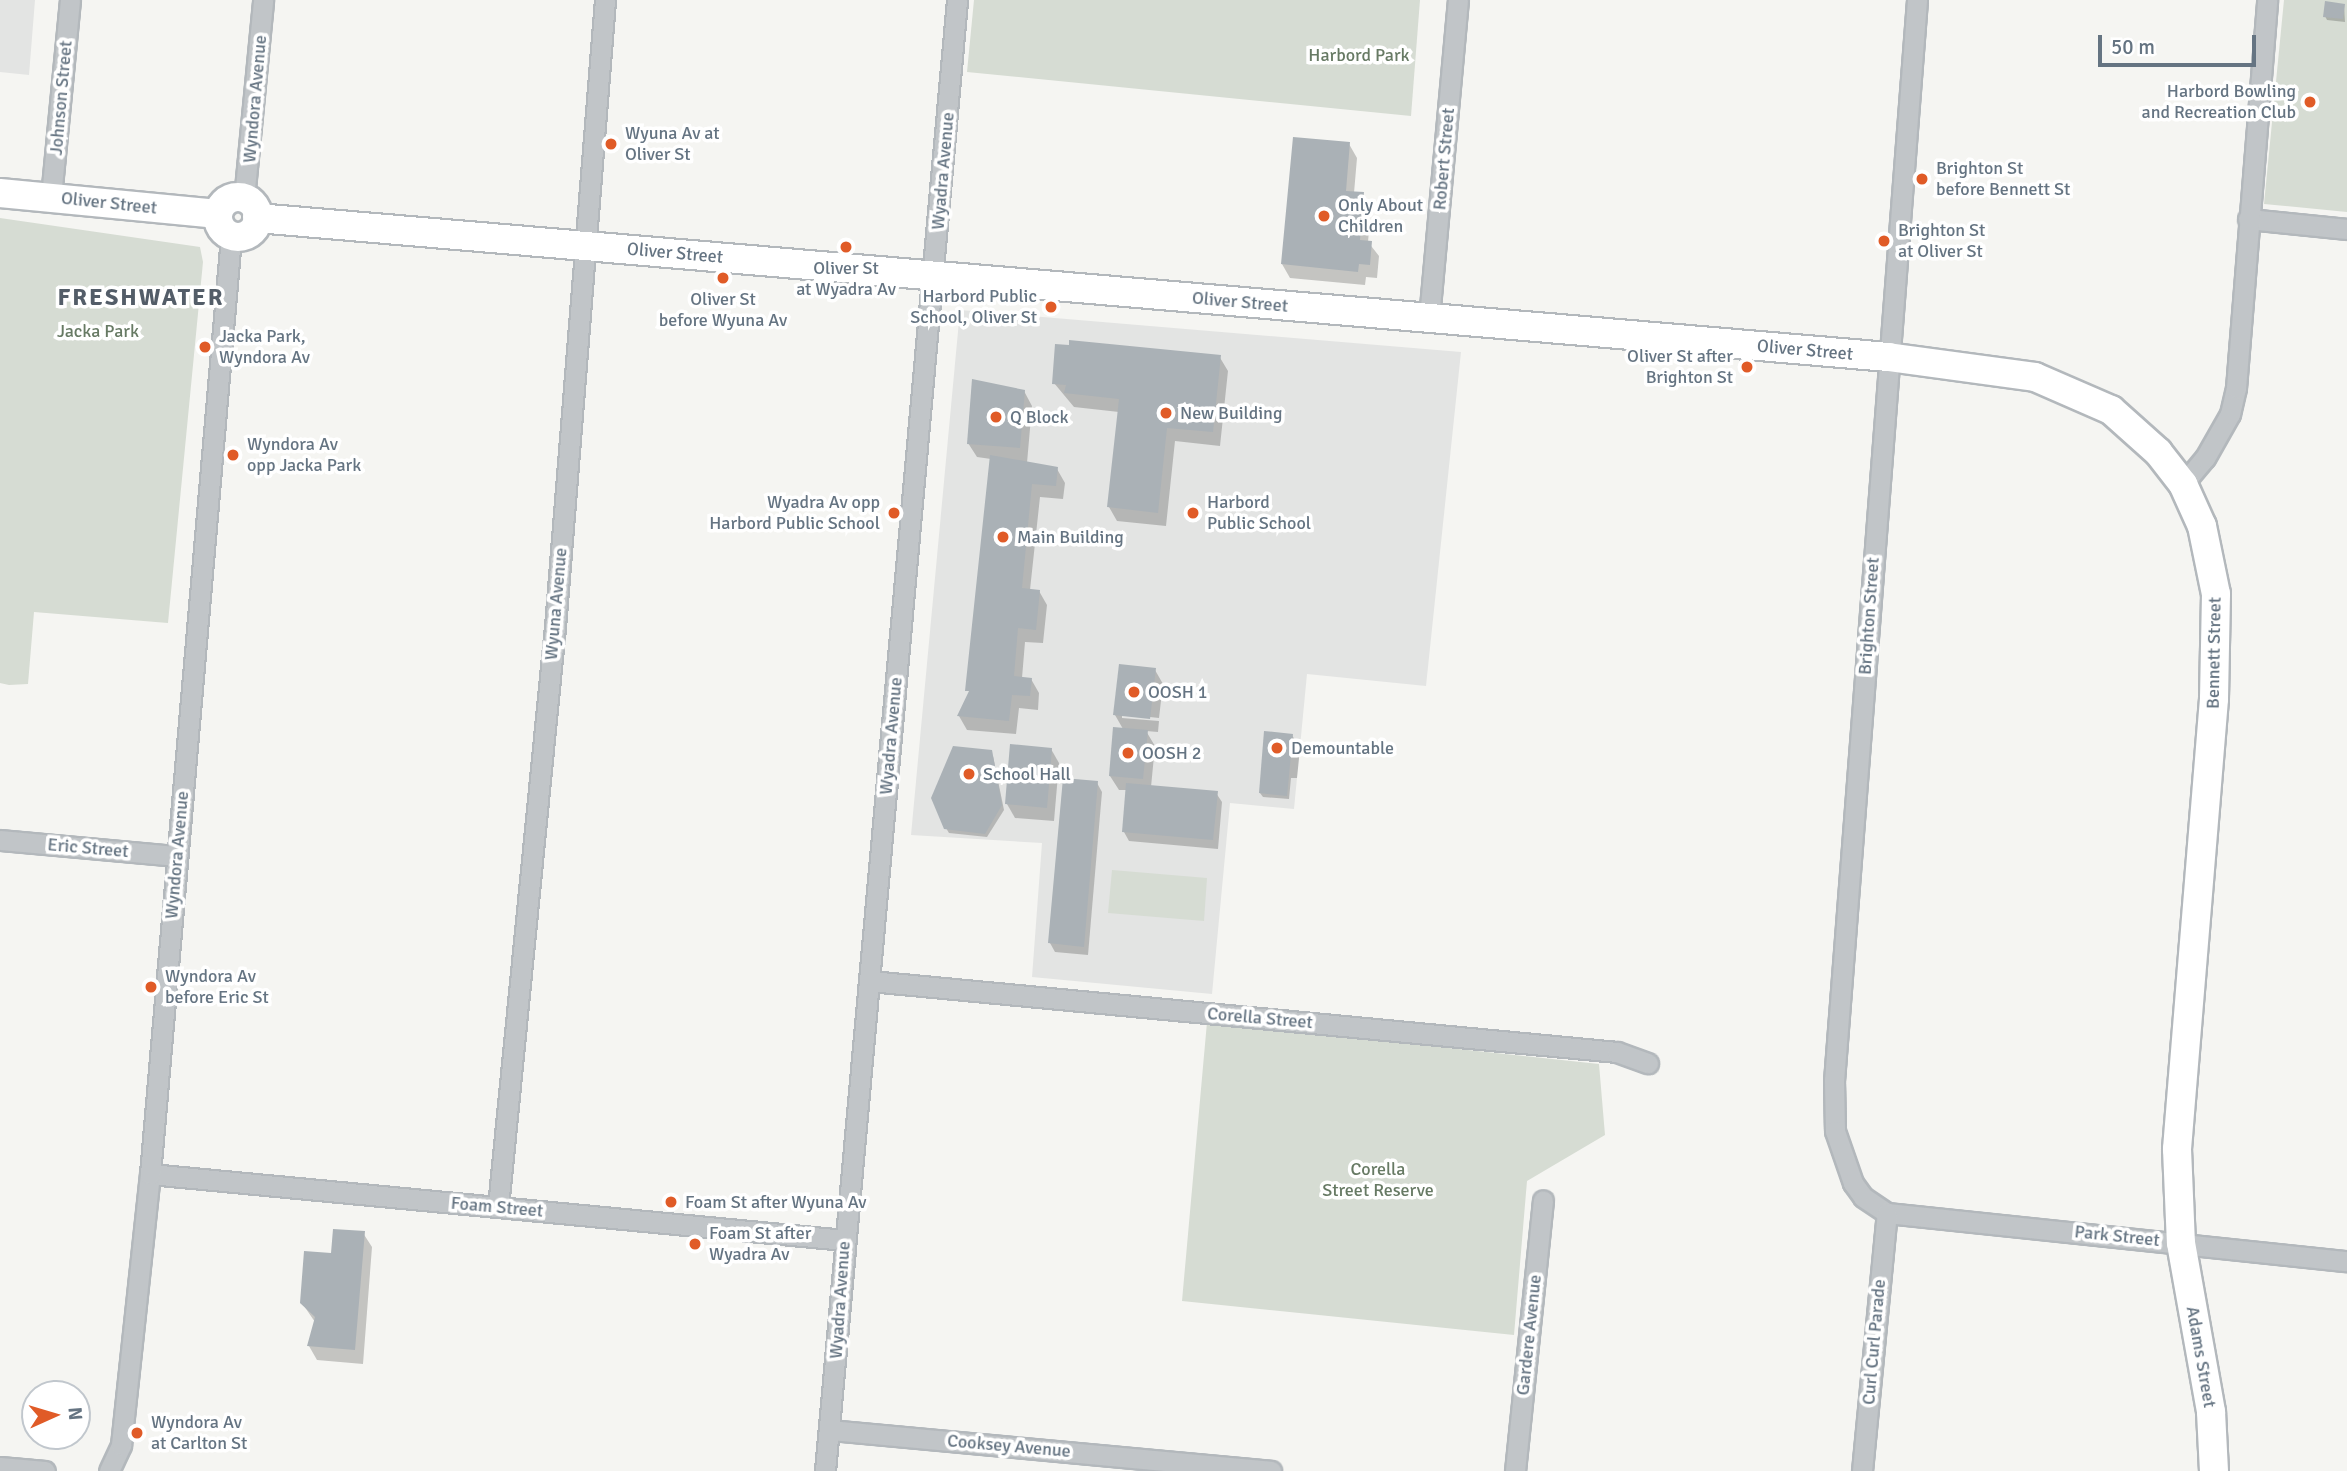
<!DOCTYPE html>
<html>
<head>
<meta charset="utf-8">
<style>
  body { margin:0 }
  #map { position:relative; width:2347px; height:1471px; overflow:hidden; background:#f5f5f2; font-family:Signika,sans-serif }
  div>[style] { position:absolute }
  .built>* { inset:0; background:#e3e4e3 }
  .green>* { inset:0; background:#d6dcd3 }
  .shadow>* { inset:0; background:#0003 }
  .building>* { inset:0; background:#aab1b6 }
  .roads { filter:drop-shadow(2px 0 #b3b8bc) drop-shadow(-2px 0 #b3b8bc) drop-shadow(0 2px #b3b8bc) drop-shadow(0 -2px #b3b8bc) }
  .minor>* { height:19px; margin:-9.5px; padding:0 9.5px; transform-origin:9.5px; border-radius:9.5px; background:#c1c5c8 }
  .secondary>* { height:28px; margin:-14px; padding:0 14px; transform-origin:14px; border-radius:14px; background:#fff }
  .secondary>.ring { margin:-14px; padding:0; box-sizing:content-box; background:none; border:28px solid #fff; border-radius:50% }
  .dots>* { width:19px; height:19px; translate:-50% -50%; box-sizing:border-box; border:4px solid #fff; border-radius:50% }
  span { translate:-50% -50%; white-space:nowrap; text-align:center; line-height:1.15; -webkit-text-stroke:7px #fff; paint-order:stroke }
  .park-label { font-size:18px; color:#677a64 }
  .poi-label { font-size:18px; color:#657482 }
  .right { translate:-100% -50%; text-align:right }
  .left { translate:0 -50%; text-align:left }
  .street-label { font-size:18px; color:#657482 }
  .district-label { font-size:24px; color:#535d68; font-weight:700; letter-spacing:2px }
  .north { position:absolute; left:21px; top:1380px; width:70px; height:70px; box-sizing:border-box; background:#fff; border:2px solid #c1c7cd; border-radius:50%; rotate:86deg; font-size:19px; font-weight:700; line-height:28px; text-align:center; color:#657482 }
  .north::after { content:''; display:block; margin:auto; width:24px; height:32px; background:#e05b27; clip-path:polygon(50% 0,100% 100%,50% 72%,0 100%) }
  .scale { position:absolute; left:2098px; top:35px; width:158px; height:32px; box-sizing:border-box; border:4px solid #657482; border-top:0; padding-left:9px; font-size:21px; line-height:24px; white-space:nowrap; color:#657482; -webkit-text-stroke:5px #fff; paint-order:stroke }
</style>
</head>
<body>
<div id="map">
  <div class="built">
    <i style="clip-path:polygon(0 0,35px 0,29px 75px,0 72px)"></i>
    <i style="clip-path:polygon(960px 310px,1461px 352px,1426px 686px,1307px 674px,1294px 809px,1230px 803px,1212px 994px,1032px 977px,1042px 843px,911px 835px)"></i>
  </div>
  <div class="green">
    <i style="clip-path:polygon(974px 0,1420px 0,1411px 116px,967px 72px)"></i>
    <i style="clip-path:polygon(2284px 0,2347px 0,2347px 212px,2264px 204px)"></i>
    <i style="clip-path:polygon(0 218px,200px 247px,203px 262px,168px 623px,34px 612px,28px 684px,9px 685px,0 683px)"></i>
    <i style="clip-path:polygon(1112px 870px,1207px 878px,1204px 921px,1108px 913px)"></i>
    <i style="clip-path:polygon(1207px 1022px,1599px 1064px,1605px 1135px,1527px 1181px,1514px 1335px,1182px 1301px)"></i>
  </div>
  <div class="shadow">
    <i style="clip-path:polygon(2344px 5px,2345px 22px,2327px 20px,2325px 16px)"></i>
    <i style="clip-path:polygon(1349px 144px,1357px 158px,1354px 193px,1363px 194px,1371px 208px,1368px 242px,1379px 256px,1377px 278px,1366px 277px,1365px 285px,1290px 278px,1282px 264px)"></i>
    <i style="clip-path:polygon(1219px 356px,1228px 371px,1220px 446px,1175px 441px,1166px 526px,1117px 521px,1109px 507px,1119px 412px,1074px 407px,1054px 383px)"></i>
    <i style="clip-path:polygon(1024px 391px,1032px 406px,1027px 463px,1057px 469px,1065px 483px,1063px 499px,1040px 497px,1030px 590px,1039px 591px,1047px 605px,1043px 643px,1025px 642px,1022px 678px,1031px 679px,1039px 693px,1038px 710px,1019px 708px,1016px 734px,967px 730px,959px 716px,970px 694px,991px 459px,977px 457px,968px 443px)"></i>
    <i style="clip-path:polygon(1155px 670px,1163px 684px,1159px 718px,1122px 714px,1122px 718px,1159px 721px,1158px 732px,1146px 731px,1155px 746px,1151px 787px,1216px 793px,1222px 802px,1218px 849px,1129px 841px,1124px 832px,1127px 790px,1119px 790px,1110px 776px,1123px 729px,1115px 715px)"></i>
    <i style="clip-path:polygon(1292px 735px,1300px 749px,1297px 778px,1291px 778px,1289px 799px,1263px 797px,1260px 793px)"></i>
    <i style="clip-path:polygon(1051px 749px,1059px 763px,1054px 821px,1015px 818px,1007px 804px)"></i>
    <i style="clip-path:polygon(993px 756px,1004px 810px,987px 837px,949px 833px,946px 828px)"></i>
    <i style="clip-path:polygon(1097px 783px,1102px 792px,1088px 955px,1055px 952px,1050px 943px)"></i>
    <i style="clip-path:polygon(363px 1233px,372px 1247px,363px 1364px,317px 1360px,309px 1346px,315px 1322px,302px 1303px,333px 1255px)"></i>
  </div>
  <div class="building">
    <i style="clip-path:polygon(2325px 1px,2345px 4px,2343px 19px,2323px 17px)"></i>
    <i style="clip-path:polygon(1293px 137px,1350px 142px,1346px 191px,1364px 192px,1360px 240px,1372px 241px,1370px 265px,1359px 264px,1358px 272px,1281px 264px)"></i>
    <i style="clip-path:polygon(1069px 340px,1221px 355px,1213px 432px,1167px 428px,1158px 513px,1107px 507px,1119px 399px,1064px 393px,1066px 385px,1052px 384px,1055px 344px,1069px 345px)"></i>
    <i style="clip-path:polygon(972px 379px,1025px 390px,1020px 448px,967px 444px)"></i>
    <i style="clip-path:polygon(990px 455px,1058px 467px,1056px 486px,1032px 484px,1022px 588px,1040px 590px,1036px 630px,1018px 628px,1014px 676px,1032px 678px,1030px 696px,1012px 695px,1009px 721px,957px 716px,969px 691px,965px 691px)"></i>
    <i style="clip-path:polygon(1119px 664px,1156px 668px,1150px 719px,1113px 715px)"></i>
    <i style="clip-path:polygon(1113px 727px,1148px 730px,1143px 779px,1109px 776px)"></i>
    <i style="clip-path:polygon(1264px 731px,1293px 734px,1287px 796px,1259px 793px)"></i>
    <i style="clip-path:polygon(1010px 744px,1052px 748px,1047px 808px,1005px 804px)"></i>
    <i style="clip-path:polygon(953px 746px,992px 750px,1002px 805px,985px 834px,944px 829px,931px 798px)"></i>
    <i style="clip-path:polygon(1063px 778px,1098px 781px,1084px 947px,1048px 943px)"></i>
    <i style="clip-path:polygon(1126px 783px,1218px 791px,1213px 840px,1122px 832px)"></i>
    <i style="clip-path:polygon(333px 1229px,365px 1231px,355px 1350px,307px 1346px,315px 1317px,300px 1303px,304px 1251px,331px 1253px)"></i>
  </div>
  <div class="roads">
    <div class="minor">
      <i style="left:1917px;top:0;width:1083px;rotate:94.39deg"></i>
      <i style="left:1834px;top:1080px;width:51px;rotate:88.9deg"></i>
      <i style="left:1835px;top:1131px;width:55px;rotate:70.9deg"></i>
      <i style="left:1853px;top:1183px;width:17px;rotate:54deg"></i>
      <i style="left:1863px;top:1197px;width:29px;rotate:34deg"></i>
      <i style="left:1887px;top:1213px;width:462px;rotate:6deg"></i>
      <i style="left:51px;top:197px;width:198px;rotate:-84.5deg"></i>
      <i style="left:244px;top:199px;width:200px;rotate:-84.5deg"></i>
      <i style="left:2248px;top:219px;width:100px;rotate:5.8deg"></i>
      <i style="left:1429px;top:318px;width:319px;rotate:-84.8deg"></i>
      <i style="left:2183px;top:484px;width:34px;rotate:-50deg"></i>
      <i style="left:2205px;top:458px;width:51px;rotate:-60.4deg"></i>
      <i style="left:2230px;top:414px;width:27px;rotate:-77deg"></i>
      <i style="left:2236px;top:388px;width:389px;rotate:-85.4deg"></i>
      <i style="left:0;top:840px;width:177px;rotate:5.2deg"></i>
      <i style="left:870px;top:981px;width:750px;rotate:5.43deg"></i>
      <i style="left:1617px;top:1052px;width:33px;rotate:20deg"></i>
      <i style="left:150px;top:1174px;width:697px;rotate:5.43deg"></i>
      <i style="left:498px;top:1207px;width:583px;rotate:-84.39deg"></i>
      <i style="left:555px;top:627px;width:629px;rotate:-85.44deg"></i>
      <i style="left:830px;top:1430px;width:443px;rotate:5.3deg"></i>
      <i style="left:0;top:1467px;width:45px;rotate:5.1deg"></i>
      <i style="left:109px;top:1471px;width:29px;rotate:-65deg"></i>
      <i style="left:121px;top:1445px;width:273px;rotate:-83.9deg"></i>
      <i style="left:150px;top:1174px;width:941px;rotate:-85.06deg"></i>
      <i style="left:825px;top:1471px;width:1477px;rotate:-84.87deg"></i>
      <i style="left:1515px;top:1471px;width:272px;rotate:-84.1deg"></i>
      <i style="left:1862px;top:1471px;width:259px;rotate:-84.5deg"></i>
    </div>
    <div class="secondary">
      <i style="left:0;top:193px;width:219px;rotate:5.5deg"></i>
      <i class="ring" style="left:218px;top:197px;width:12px;height:12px"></i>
      <i style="left:257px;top:218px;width:1637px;rotate:4.87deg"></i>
      <i style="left:1888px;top:357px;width:148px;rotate:7.7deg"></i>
      <i style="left:2035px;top:377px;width:83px;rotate:23.5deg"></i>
      <i style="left:2111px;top:410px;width:63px;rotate:41.8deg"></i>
      <i style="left:2158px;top:452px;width:41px;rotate:52deg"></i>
      <i style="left:2183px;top:484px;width:46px;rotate:65.7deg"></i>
      <i style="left:2202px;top:526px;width:69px;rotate:78.4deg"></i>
      <i style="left:2216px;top:594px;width:105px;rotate:91.1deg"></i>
      <i style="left:2214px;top:699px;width:452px;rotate:94.7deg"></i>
      <i style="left:2177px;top:1149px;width:94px;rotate:87.6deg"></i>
      <i style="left:2181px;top:1243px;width:172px;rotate:79.9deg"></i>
      <i style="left:2211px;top:1412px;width:59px;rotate:87.1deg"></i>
    </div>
  </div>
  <div class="dots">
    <i style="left:2310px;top:102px;background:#e05b27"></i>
    <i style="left:611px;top:144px;background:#e05b27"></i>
    <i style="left:1922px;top:179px;background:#e05b27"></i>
    <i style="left:1324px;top:216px;background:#e05b27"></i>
    <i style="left:1884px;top:241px;background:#e05b27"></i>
    <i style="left:846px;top:247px;background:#e05b27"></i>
    <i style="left:723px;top:278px;background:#e05b27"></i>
    <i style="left:1051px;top:307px;background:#e05b27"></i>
    <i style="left:205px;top:347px;background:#e05b27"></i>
    <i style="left:1747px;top:367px;background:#e05b27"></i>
    <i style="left:1166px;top:413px;background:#e05b27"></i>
    <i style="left:996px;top:417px;background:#e05b27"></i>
    <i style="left:233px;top:455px;background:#e05b27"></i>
    <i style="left:894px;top:513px;background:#e05b27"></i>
    <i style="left:1193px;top:513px;background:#e05b27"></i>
    <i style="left:1003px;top:537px;background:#e05b27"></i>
    <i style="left:1134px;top:692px;background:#e05b27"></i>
    <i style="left:1277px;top:748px;background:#e05b27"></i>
    <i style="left:1128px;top:753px;background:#e05b27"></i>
    <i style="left:969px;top:774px;background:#e05b27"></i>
    <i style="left:151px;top:987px;background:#e05b27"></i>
    <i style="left:671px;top:1202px;background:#e05b27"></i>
    <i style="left:695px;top:1244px;background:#e05b27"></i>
    <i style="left:137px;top:1433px;background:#e05b27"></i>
  </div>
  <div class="park-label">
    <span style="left:1359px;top:55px">Harbord Park</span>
    <span style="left:98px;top:331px">Jacka Park</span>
    <span style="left:1378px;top:1180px">Corella<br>Street Reserve</span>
  </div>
  <div class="poi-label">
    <span class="right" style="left:2296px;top:102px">Harbord Bowling<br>and Recreation Club</span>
    <span class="left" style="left:625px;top:144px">Wyuna Av at<br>Oliver St</span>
    <span class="left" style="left:1936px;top:179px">Brighton St<br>before Bennett St</span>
    <span class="left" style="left:1338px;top:216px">Only About<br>Children</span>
    <span class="left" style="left:1898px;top:241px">Brighton St<br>at Oliver St</span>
    <span style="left:846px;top:279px">Oliver St<br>at Wyadra Av</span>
    <span class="right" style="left:1037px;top:307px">Harbord Public<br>School, Oliver St</span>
    <span style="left:723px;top:310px">Oliver St<br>before Wyuna Av</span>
    <span class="left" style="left:219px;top:347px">Jacka Park,<br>Wyndora Av</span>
    <span class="right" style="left:1733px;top:367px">Oliver St after<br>Brighton St</span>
    <span class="left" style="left:1180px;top:413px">New Building</span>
    <span class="left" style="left:1010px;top:417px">Q Block</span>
    <span class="left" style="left:247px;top:455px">Wyndora Av<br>opp Jacka Park</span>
    <span class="right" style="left:880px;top:513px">Wyadra Av opp<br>Harbord Public School</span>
    <span class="left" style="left:1207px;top:513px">Harbord<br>Public School</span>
    <span class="left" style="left:1017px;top:537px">Main Building</span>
    <span class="left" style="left:1148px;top:692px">OOSH 1</span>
    <span class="left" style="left:1291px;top:748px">Demountable</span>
    <span class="left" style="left:1142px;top:753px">OOSH 2</span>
    <span class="left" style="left:983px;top:774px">School Hall</span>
    <span class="left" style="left:165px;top:987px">Wyndora Av<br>before Eric St</span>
    <span class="left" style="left:685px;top:1202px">Foam St after Wyuna Av</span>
    <span class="left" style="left:709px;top:1244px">Foam St after<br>Wyadra Av</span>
    <span class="left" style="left:151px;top:1433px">Wyndora Av<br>at Carlton St</span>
  </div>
  <div class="street-label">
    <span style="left:61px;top:98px;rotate:-85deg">Johnson Street</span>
    <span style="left:255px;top:99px;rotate:-85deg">Wyndora Avenue</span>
    <span style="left:1444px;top:159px;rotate:-85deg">Robert Street</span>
    <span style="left:943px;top:171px;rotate:-85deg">Wyadra Avenue</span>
    <span style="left:109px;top:203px;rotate:6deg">Oliver Street</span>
    <span style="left:675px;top:253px;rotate:5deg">Oliver Street</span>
    <span style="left:1240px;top:302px;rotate:5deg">Oliver Street</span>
    <span style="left:1805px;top:350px;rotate:5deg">Oliver Street</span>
    <span style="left:556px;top:604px;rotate:-85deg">Wyuna Avenue</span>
    <span style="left:1869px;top:616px;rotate:-86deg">Brighton Street</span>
    <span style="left:2214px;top:653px;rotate:-89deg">Bennett Street</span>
    <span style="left:891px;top:736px;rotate:-85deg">Wyadra Avenue</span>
    <span style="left:88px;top:848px;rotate:5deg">Eric Street</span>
    <span style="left:177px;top:855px;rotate:-85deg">Wyndora Avenue</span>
    <span style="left:1260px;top:1018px;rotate:5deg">Corella Street</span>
    <span style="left:497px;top:1207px;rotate:5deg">Foam Street</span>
    <span style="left:2117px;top:1236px;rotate:6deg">Park Street</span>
    <span style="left:840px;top:1300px;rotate:-86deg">Wyadra Avenue</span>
    <span style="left:1529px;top:1335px;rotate:-84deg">Gardere Avenue</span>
    <span style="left:1874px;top:1342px;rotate:-85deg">Curl Curl Parade</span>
    <span style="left:2201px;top:1357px;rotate:80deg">Adams Street</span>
    <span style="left:1009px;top:1446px;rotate:5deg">Cooksey Avenue</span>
  </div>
  <div class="district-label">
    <span style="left:141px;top:298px">FRESHWATER</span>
  </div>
  <div class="north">N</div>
  <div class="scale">50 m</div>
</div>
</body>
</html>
